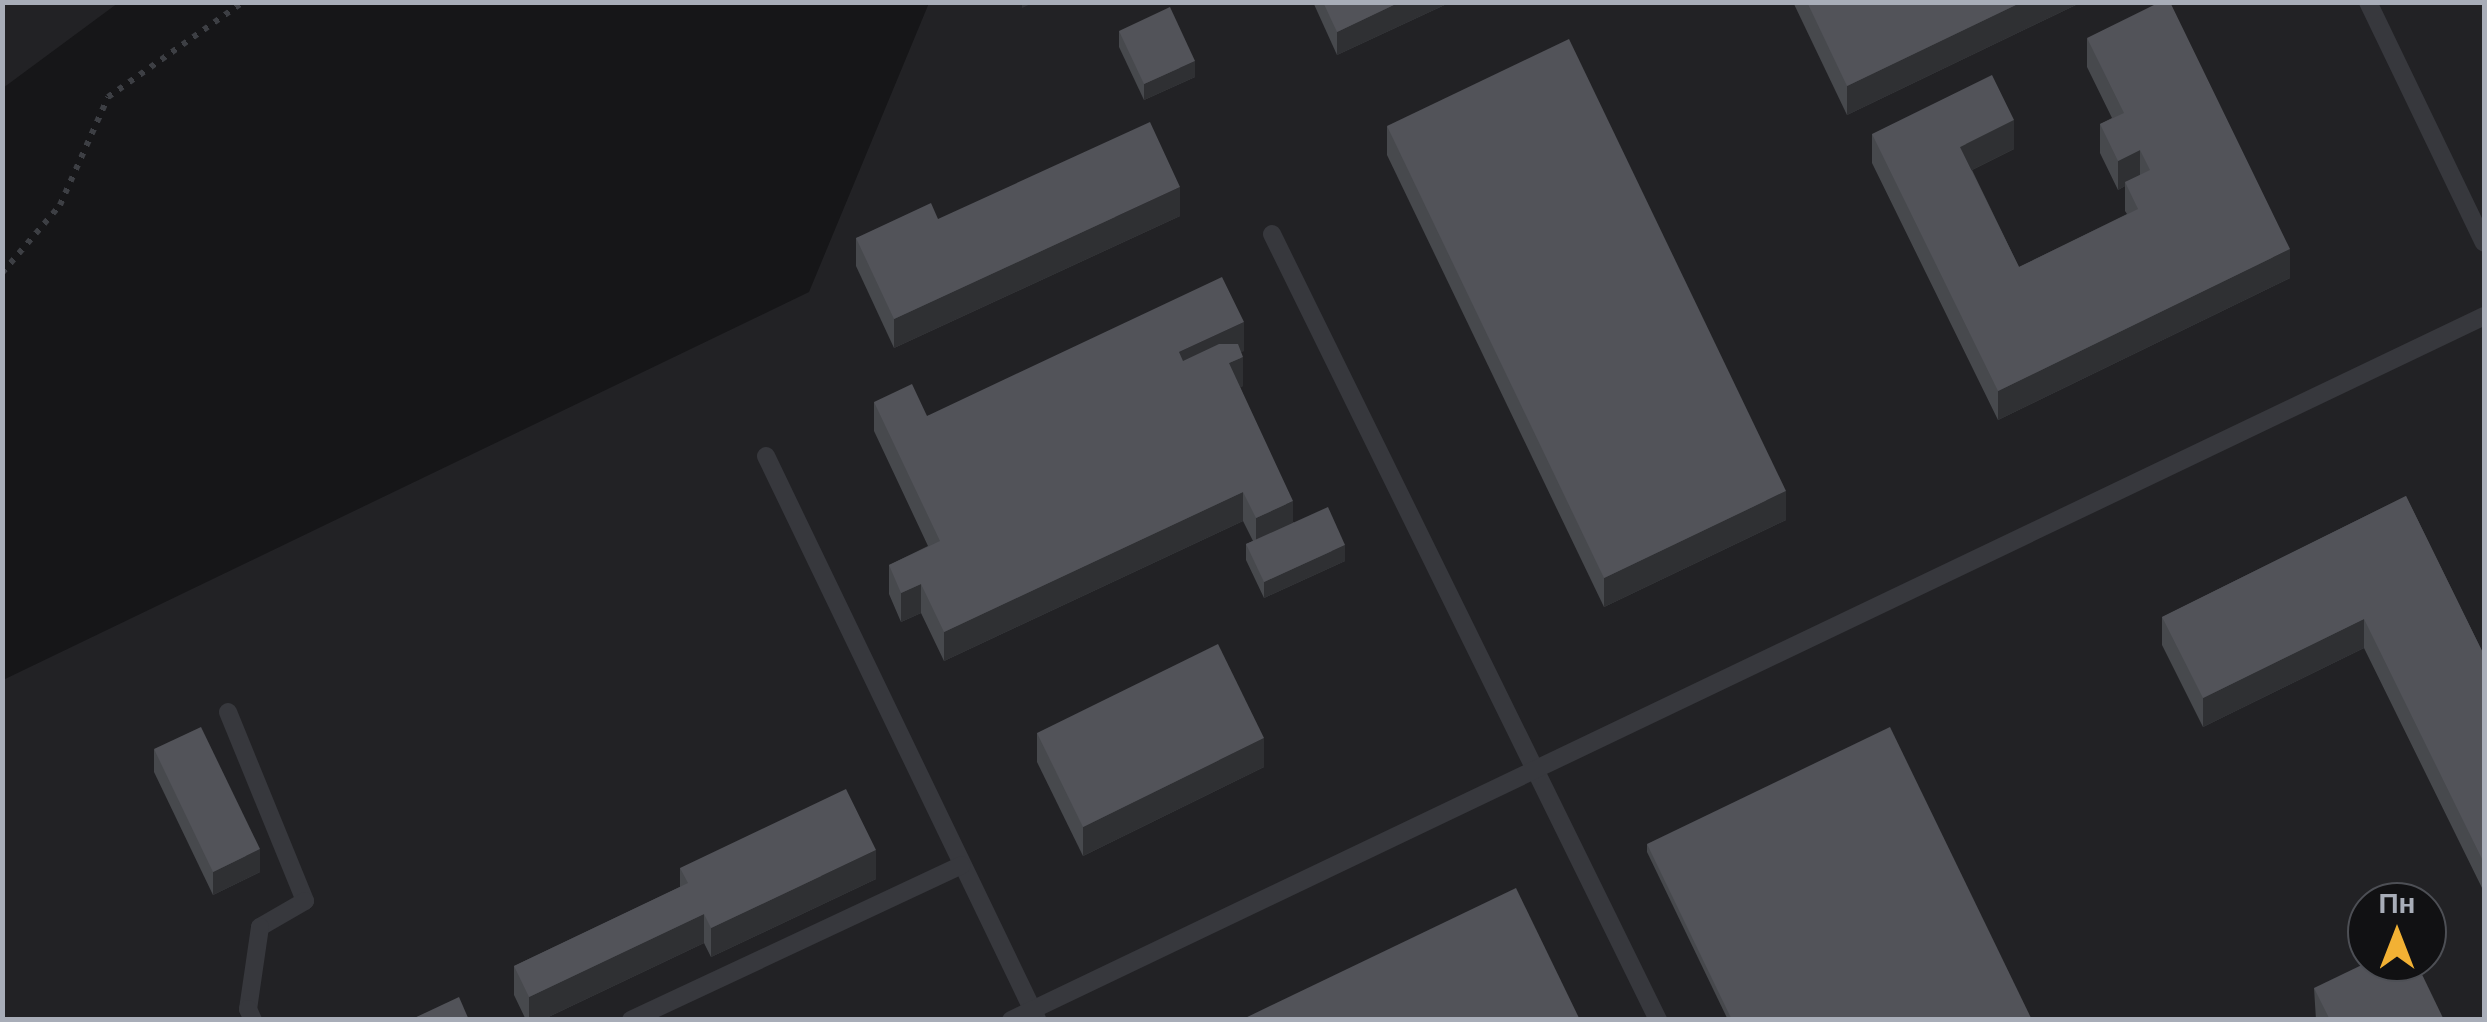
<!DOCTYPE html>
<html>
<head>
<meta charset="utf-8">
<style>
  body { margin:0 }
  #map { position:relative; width:2487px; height:1022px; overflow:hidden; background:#161618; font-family:Helvetica,sans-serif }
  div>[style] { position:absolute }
  .built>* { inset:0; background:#222225 }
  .path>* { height:6px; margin-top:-3px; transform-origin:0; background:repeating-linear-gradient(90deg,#3d3f44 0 5px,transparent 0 13px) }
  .service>* { height:18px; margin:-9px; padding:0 9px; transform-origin:9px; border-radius:9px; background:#37383d }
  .wall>* { inset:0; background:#47494d }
  .shaded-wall>* { inset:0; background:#2f3033 }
  .building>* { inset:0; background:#525359 }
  span { translate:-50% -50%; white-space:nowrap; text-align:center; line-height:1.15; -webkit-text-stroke:8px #111113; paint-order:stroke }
  .frame { position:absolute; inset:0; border:5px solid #a8adb8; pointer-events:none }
  .north { position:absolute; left:2347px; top:882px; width:100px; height:100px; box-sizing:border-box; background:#111113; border:2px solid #4d4f55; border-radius:50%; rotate:0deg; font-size:28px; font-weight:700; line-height:40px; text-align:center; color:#a8adb8 }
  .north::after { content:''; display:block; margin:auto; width:35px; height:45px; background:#f2b134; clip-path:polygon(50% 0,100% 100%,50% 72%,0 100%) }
</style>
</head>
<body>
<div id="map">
  <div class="built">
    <i style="clip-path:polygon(3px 2px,118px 2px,118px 3px,3px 88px)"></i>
    <i style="clip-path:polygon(evenodd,929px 3px,2484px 3px,2484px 1019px,3px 1020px,3px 680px,809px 292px,929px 3px,2367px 902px,2427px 902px,2427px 962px,2367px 962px,2367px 902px)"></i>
  </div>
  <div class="path">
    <i style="left:2px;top:273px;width:89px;rotate:-49.5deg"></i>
    <i style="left:60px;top:205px;width:118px;rotate:-66deg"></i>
    <i style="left:108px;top:97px;width:165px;rotate:-35.1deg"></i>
  </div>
  <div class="service">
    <i style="left:2368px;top:2px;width:267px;rotate:64.3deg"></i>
    <i style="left:1272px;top:234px;width:876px;rotate:63.84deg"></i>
    <i style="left:766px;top:456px;width:625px;rotate:64.3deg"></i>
    <i style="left:228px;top:712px;width:204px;rotate:67.8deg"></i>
    <i style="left:305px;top:901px;width:52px;rotate:150deg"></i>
    <i style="left:260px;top:927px;width:83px;rotate:98.3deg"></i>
    <i style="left:248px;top:1009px;width:12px;rotate:66deg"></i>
    <i style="left:631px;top:1020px;width:365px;rotate:-25.1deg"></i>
    <i style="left:1011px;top:1020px;width:1633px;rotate:-25.54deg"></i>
  </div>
  <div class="wall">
    <i style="clip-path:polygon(1313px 2px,1451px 2px,1337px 55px)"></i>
    <i style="clip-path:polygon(1793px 2px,2082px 2px,1847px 115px)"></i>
    <i style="clip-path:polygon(1119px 31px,1195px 77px,1144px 100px,1119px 47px)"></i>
    <i style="clip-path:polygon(2087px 38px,2290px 278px,1998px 420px,1872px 163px,1872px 134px,2014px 149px,1972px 170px,2019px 267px,2127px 214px,2125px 211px,2125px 186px,2118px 190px,2100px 153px,2100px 124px,2112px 118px,2087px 67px)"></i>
    <i style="clip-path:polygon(1387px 126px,1786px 520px,1604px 607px,1387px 155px)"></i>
    <i style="clip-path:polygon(1180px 216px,894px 348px,856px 266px,856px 238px,938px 219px)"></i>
    <i style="clip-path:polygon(1244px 351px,1241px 352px,1243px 386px,1240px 387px,1293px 522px,1345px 561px,1264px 598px,1246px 560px,1246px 544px,1253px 541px,1243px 521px,944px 661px,921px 613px,901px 622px,889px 594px,889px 565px,928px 546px,874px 431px,874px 402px,927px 416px)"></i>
    <i style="clip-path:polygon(2406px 496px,2484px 655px,2484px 892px,2364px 648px,2203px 727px,2162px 645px,2162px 617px)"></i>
    <i style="clip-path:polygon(1037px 733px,1264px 767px,1083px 856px,1037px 762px)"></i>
    <i style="clip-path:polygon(154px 749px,260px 872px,213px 895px,154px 772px)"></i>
    <i style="clip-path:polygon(1647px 844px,2032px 1020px,1728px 1020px,1647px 852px)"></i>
    <i style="clip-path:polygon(680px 868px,876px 879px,711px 957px,704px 943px,542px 1020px,526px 1020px,514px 995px,514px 966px,680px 887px)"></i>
    <i style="clip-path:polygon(2314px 988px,2444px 1020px,2316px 1020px)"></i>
  </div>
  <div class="shaded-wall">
    <i style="clip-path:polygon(1022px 2px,1035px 2px,1022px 8px)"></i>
    <i style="clip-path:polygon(1400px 2px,1451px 2px,1337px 55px,1337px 32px)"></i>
    <i style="clip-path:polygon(2022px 2px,2082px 2px,1847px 115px,1847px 86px)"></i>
    <i style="clip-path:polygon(1195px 61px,1195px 77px,1144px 100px,1144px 84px)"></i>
    <i style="clip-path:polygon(2014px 120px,2014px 149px,1960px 176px,1960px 147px)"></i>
    <i style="clip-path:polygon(2140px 150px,2140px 179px,2125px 182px,2125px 186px,2118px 190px,2118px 161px)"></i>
    <i style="clip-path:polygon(1180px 187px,1180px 216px,894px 348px,894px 319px)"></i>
    <i style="clip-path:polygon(2290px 249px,2290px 278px,1998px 420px,1998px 391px)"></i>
    <i style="clip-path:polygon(1244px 322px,1244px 351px,1179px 381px,1179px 352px)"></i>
    <i style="clip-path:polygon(1243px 357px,1243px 386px,1229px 392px,1229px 363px)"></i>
    <i style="clip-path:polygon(1786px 491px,1786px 520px,1604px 607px,1604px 578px)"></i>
    <i style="clip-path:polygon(1243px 492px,1243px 521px,944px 661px,944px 632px)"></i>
    <i style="clip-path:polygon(1293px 501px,1293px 530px,1256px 547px,1256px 518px)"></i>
    <i style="clip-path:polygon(1345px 545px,1345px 561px,1264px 598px,1264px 582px)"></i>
    <i style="clip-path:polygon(921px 584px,921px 613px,901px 622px,901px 593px)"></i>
    <i style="clip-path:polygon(2364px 619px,2364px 648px,2203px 727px,2203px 698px)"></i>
    <i style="clip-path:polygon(1264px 738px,1264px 767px,1083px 856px,1083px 827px)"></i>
    <i style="clip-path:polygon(260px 849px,260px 872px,213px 895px,213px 872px)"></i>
    <i style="clip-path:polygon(876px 850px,876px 879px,711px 957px,711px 928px)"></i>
    <i style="clip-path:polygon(704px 914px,704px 943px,542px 1020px,529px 1020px,529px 997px)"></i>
  </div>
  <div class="building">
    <i style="clip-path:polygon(1323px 2px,1400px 2px,1337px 32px)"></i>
    <i style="clip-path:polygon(1807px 2px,2022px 2px,1847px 86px)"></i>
    <i style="clip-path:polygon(2160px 2px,2170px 2px,2290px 249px,1998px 391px,1872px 134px,1992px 75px,2014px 120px,1960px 147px,2019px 267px,2138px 209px,2125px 182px,2150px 170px,2140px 150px,2118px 161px,2100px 124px,2124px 113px,2087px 38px)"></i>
    <i style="clip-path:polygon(1170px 7px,1195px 61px,1144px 84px,1119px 31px)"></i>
    <i style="clip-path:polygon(1569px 39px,1786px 491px,1604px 578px,1387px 126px)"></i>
    <i style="clip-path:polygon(1150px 122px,1180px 187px,894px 319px,856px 238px,931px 203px,938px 219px)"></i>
    <i style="clip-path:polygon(1222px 277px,1244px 322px,1179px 352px,1183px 361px,1219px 344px,1238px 344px,1243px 357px,1229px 363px,1293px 501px,1256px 518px,1243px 492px,944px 632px,921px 584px,901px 593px,889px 565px,940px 541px,874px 402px,912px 384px,927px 416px)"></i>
    <i style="clip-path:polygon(2406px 496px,2484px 655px,2484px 863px,2364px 619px,2203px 698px,2162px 617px)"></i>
    <i style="clip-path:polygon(1328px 507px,1345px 545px,1264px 582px,1246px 544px)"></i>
    <i style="clip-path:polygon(1218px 644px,1264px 738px,1083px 827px,1037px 733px)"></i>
    <i style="clip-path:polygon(201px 727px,260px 849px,213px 872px,154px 749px)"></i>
    <i style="clip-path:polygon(1890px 727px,2032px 1020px,1732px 1020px,1647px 844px)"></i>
    <i style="clip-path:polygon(846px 789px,876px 850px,711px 928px,704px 914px,529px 997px,514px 966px,688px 883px,680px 868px)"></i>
    <i style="clip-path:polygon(1516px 888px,1580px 1020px,1241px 1020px)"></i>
    <i style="clip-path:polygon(2368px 962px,2416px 962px,2444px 1020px,2330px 1020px,2314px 988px)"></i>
    <i style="clip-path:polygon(459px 997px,469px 1020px,410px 1020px)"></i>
  </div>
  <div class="frame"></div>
  <div class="north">Пн</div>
</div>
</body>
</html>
